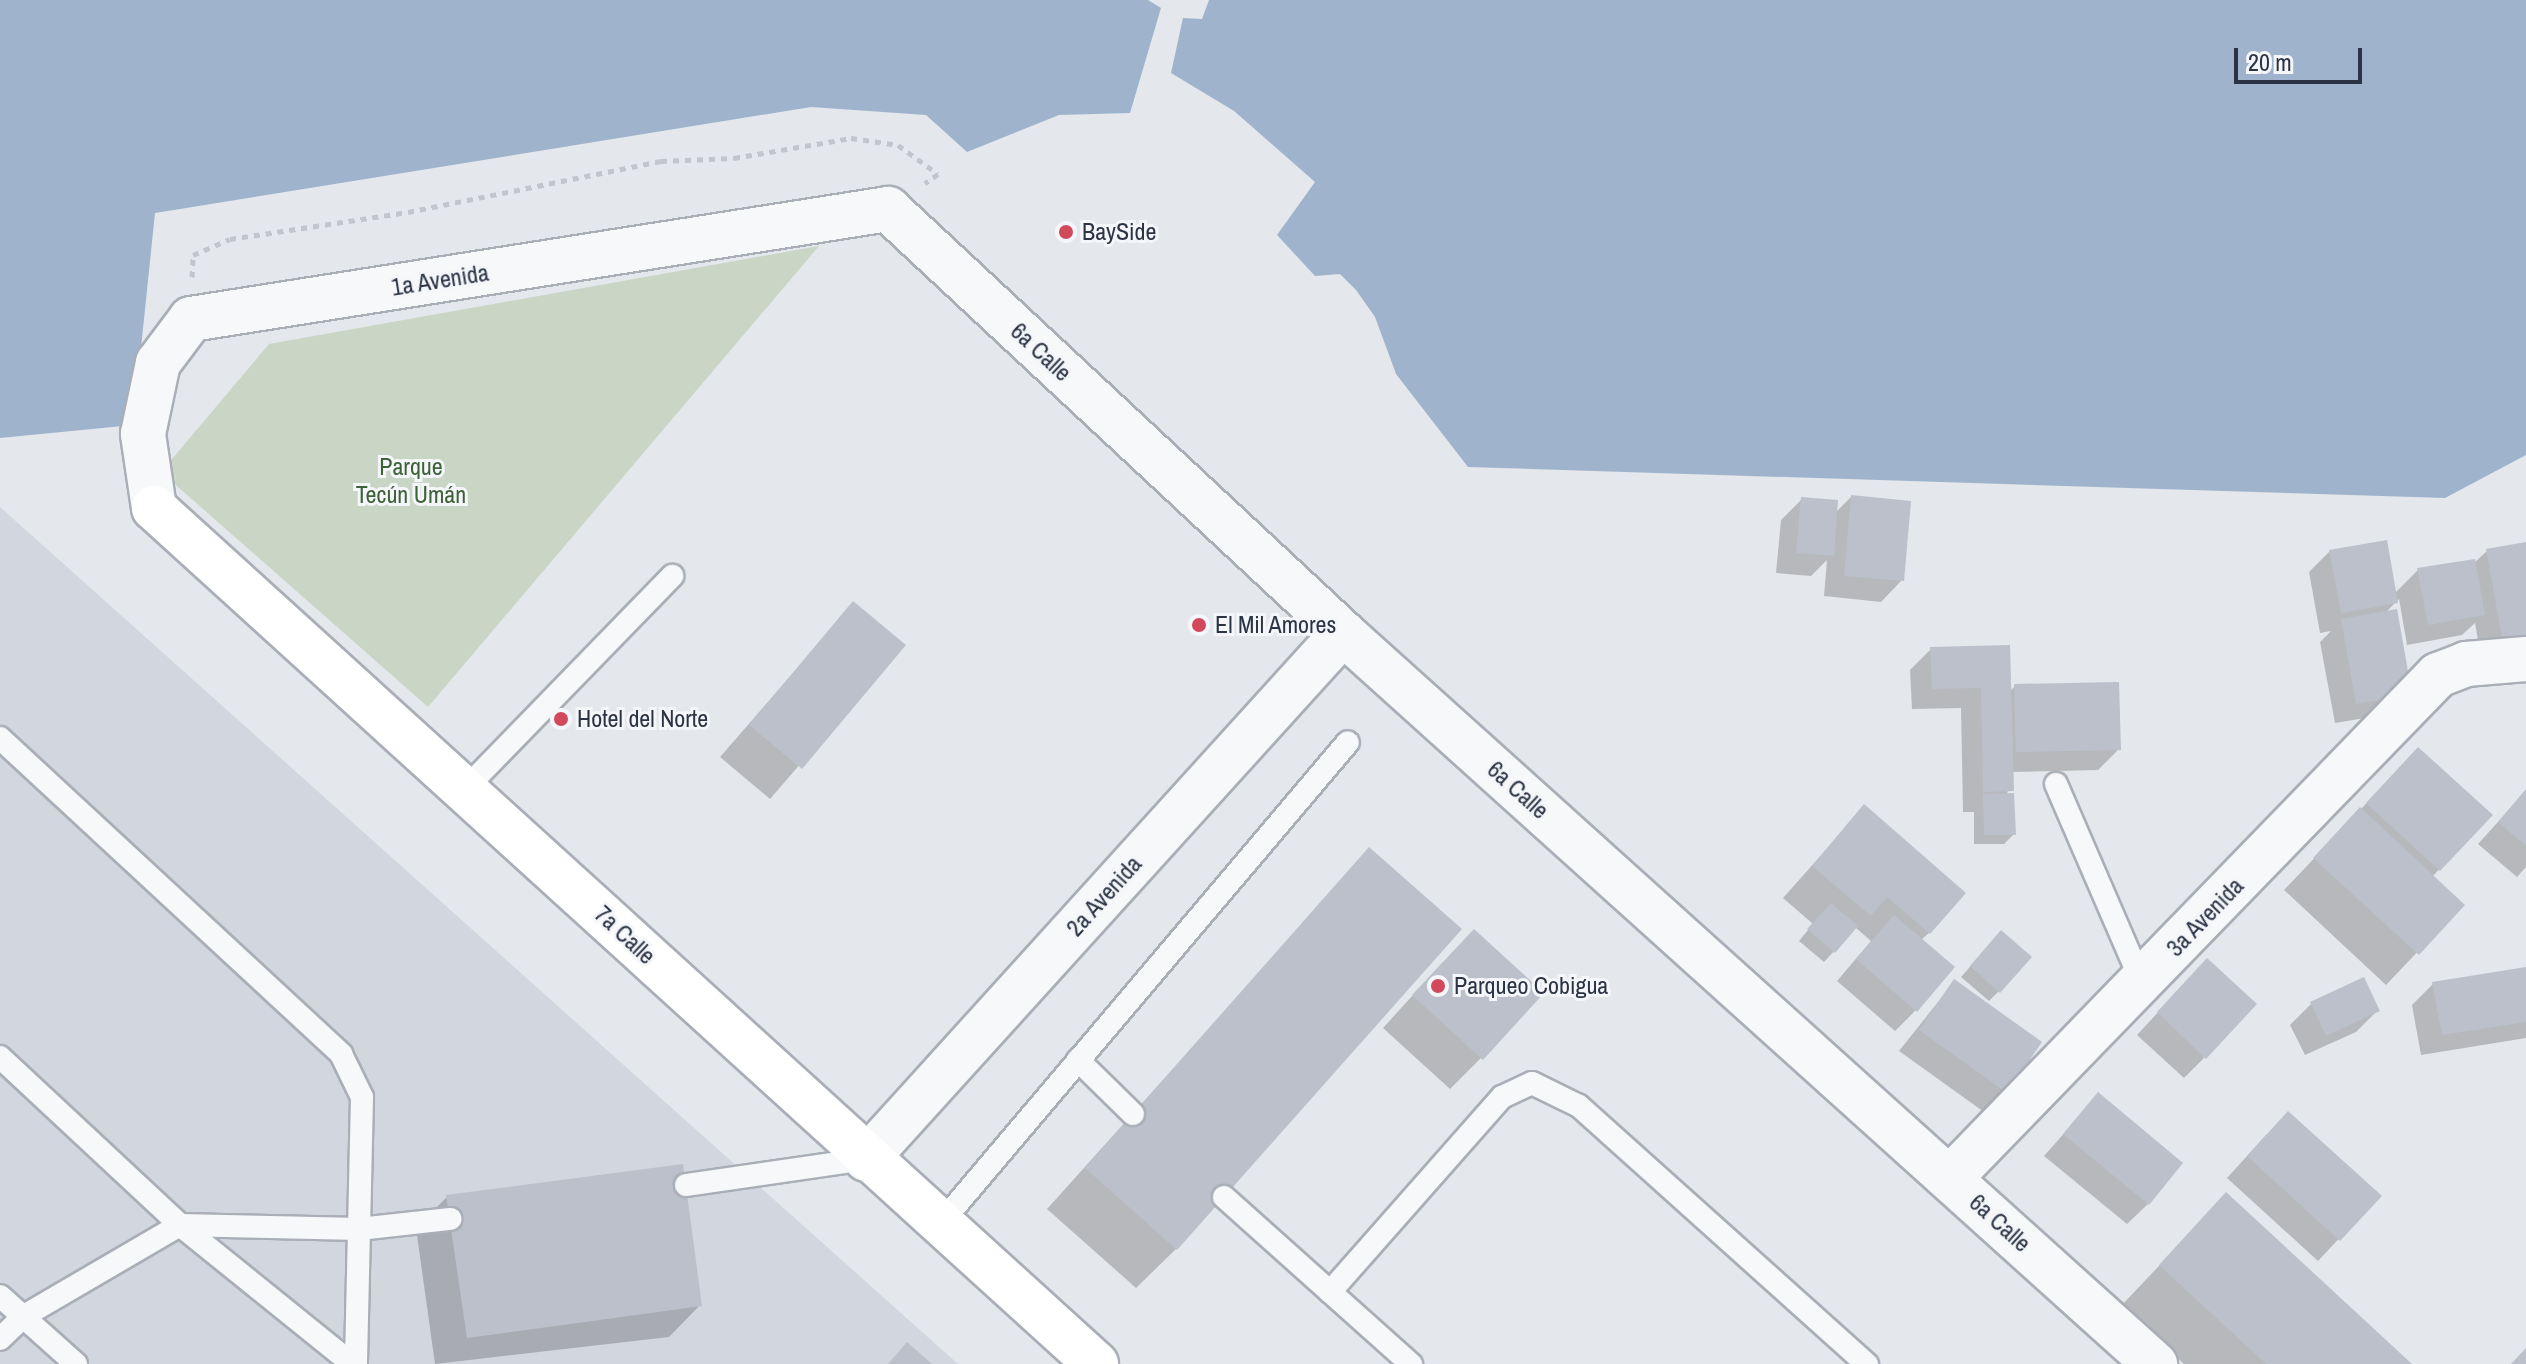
<!DOCTYPE html>
<html>
<head>
<meta charset="utf-8">
<style>
  body { margin:0 }
  #map { position:relative; width:2526px; height:1364px; overflow:hidden; background:#e4e7ec; font-family:"Archivo Narrow",sans-serif }
  div>[style] { position:absolute }
  .built>* { inset:0; background:#d2d6de }
  .green>* { inset:0; background:#c9d6c5 }
  .water>* { inset:0; background:#9fb4cc }
  .shadow>* { inset:0; background:#0003 }
  .building>* { inset:0; background:#bbc0ca }
  .path>* { height:5px; margin-top:-2.5px; transform-origin:0; background:repeating-linear-gradient(90deg,#c2c5cb 0 6px,transparent 0 12px) }
  .roads { filter:drop-shadow(2px 0 #a9aeb7) drop-shadow(-2px 0 #a9aeb7) drop-shadow(0 2px #a9aeb7) drop-shadow(0 -2px #a9aeb7) }
  .lane>* { height:22px; margin:-11px; padding:0 11px; transform-origin:11px; border-radius:11px; background:#f7f8fa }
  .street>* { height:44px; margin:-22px; padding:0 22px; transform-origin:22px; border-radius:22px; background:#f7f8fa }
  .secondary>* { height:44px; margin:-22px; padding:0 22px; transform-origin:22px; border-radius:22px; background:#fff }
  .dots>* { width:22px; height:22px; translate:-50% -50%; box-sizing:border-box; border:4px solid #f4f6f9; border-radius:50% }
  span { translate:-50% -50%; white-space:nowrap; text-align:center; line-height:1.15; -webkit-text-stroke:6px #f4f6f9; paint-order:stroke }
  .poi-label { font-size:24px; color:#2b3445 }
  .left { translate:0 -50%; text-align:left }
  .street-label { font-size:24px; color:#2b3445 }
  .park-label { font-size:24px; color:#3f6138 }
  .scale { position:absolute; left:2234px; top:48px; width:128px; height:36px; box-sizing:border-box; border:4px solid #2b3445; border-top:0; padding-left:10px; font-size:24px; line-height:28px; white-space:nowrap; color:#2b3445; -webkit-text-stroke:6px #f4f6f9; paint-order:stroke }
</style>
</head>
<body>
<div id="map">
  <div class="built">
    <i style="clip-path:polygon(0 507px,883px 1297px,958px 1364px,0 1364px)"></i>
  </div>
  <div class="green">
    <i style="clip-path:polygon(819px 246px,428px 707px,161px 472px,269px 344px)"></i>
  </div>
  <div class="water">
    <i style="clip-path:polygon(0 0,1148px 0,1161px 8px,1130px 113px,1059px 115px,967px 152px,926px 115px,811px 107px,155px 213px,133px 425px,0 438px)"></i>
    <i style="clip-path:polygon(1209px 0,2526px 0,2526px 455px,2445px 498px,1468px 467px,1396px 374px,1375px 317px,1356px 290px,1340px 274px,1315px 276px,1277px 235px,1315px 182px,1234px 111px,1171px 73px,1183px 18px,1202px 19px)"></i>
  </div>
  <div class="shadow">
    <i style="clip-path:polygon(1851px 497px,1902px 580px,1881px 602px,1824px 596px,1827px 560px,1811px 576px,1776px 573px,1781px 520px,1802px 499px,1835px 513px)"></i>
    <i style="clip-path:polygon(2526px 549px,2526px 659px,2483px 669px,2475px 623px,2462px 635px,2407px 645px,2399px 599px,2385px 613px,2389px 714px,2335px 723px,2320px 642px,2331px 631px,2320px 633px,2309px 572px,2330px 551px,2394px 594px,2418px 570px,2474px 563px,2487px 551px)"></i>
    <i style="clip-path:polygon(853px 604px,903px 645px,770px 799px,720px 757px)"></i>
    <i style="clip-path:polygon(1931px 649px,2009px 692px,2015px 686px,2119px 749px,2098px 770px,2011px 772px,2007px 795px,2014px 834px,2004px 844px,1974px 844px,1974px 812px,1963px 812px,1961px 708px,1912px 709px,1910px 670px)"></i>
    <i style="clip-path:polygon(2398px 770px,2490px 815px,2432px 877px,2462px 905px,2386px 985px,2284px 890px)"></i>
    <i style="clip-path:polygon(2526px 791px,2526px 867px,2517px 877px,2478px 844px)"></i>
    <i style="clip-path:polygon(1864px 807px,1929px 933px,1921px 940px,1916px 1010px,1895px 1031px,1837px 981px,1871px 941px,1856px 928px,1824px 962px,1799px 941px,1813px 924px,1783px 898px)"></i>
    <i style="clip-path:polygon(1370px 850px,1176px 1249px,1136px 1288px,1047px 1209px)"></i>
    <i style="clip-path:polygon(1991px 943px,1999px 991px,1989px 1001px,1961px 977px)"></i>
    <i style="clip-path:polygon(1443px 962px,1481px 1058px,1450px 1089px,1383px 1028px)"></i>
    <i style="clip-path:polygon(2526px 969px,2526px 1038px,2421px 1055px,2412px 1005px,2433px 984px)"></i>
    <i style="clip-path:polygon(1954px 982px,2005px 1091px,1984px 1112px,1899px 1051px)"></i>
    <i style="clip-path:polygon(2186px 982px,2204px 1058px,2184px 1078px,2137px 1035px)"></i>
    <i style="clip-path:polygon(2311px 1004px,2377px 1011px,2356px 1032px,2305px 1055px,2290px 1025px)"></i>
    <i style="clip-path:polygon(2098px 1095px,2148px 1204px,2127px 1224px,2044px 1156px)"></i>
    <i style="clip-path:polygon(2267px 1134px,2379px 1196px,2318px 1261px,2227px 1178px)"></i>
    <i style="clip-path:polygon(2226px 1195px,2409px 1364px,2184px 1364px,2121px 1306px)"></i>
    <i style="clip-path:polygon(447px 1197px,700px 1305px,669px 1337px,435px 1364px,416px 1228px)"></i>
  </div>
  <div class="building">
    <i style="clip-path:polygon(1851px 495px,1911px 501px,1904px 581px,1844px 576px)"></i>
    <i style="clip-path:polygon(1801px 497px,1838px 500px,1834px 556px,1796px 553px)"></i>
    <i style="clip-path:polygon(2387px 540px,2398px 603px,2341px 613px,2329px 550px)"></i>
    <i style="clip-path:polygon(2526px 542px,2526px 645px,2504px 649px,2486px 549px)"></i>
    <i style="clip-path:polygon(2475px 559px,2485px 615px,2428px 625px,2417px 568px)"></i>
    <i style="clip-path:polygon(853px 601px,906px 645px,802px 769px,749px 725px)"></i>
    <i style="clip-path:polygon(2397px 609px,2412px 694px,2356px 704px,2341px 619px)"></i>
    <i style="clip-path:polygon(2010px 645px,2014px 791px,1983px 792px,1981px 688px,1932px 689px,1930px 647px)"></i>
    <i style="clip-path:polygon(2119px 682px,2121px 750px,2016px 752px,2014px 684px)"></i>
    <i style="clip-path:polygon(2418px 747px,2493px 815px,2440px 871px,2366px 803px)"></i>
    <i style="clip-path:polygon(2526px 789px,2526px 846px,2498px 822px)"></i>
    <i style="clip-path:polygon(2014px 793px,2016px 835px,1984px 835px,1983px 794px)"></i>
    <i style="clip-path:polygon(1864px 804px,1966px 893px,1930px 934px,1887px 897px,1871px 916px,1812px 866px)"></i>
    <i style="clip-path:polygon(2360px 807px,2465px 905px,2419px 955px,2313px 858px)"></i>
    <i style="clip-path:polygon(1369px 847px,1462px 929px,1177px 1250px,1085px 1168px)"></i>
    <i style="clip-path:polygon(1831px 903px,1858px 926px,1835px 953px,1807px 929px)"></i>
    <i style="clip-path:polygon(1894px 915px,1955px 967px,1917px 1012px,1856px 959px)"></i>
    <i style="clip-path:polygon(1474px 929px,1544px 993px,1483px 1060px,1412px 995px)"></i>
    <i style="clip-path:polygon(2001px 930px,2032px 957px,2000px 993px,1970px 966px)"></i>
    <i style="clip-path:polygon(2207px 958px,2257px 1004px,2206px 1059px,2157px 1012px)"></i>
    <i style="clip-path:polygon(2526px 967px,2526px 1022px,2442px 1035px,2432px 982px)"></i>
    <i style="clip-path:polygon(2364px 977px,2380px 1011px,2326px 1036px,2310px 1002px)"></i>
    <i style="clip-path:polygon(1954px 979px,2042px 1042px,2007px 1093px,1919px 1030px)"></i>
    <i style="clip-path:polygon(2098px 1092px,2183px 1163px,2149px 1205px,2063px 1134px)"></i>
    <i style="clip-path:polygon(2288px 1111px,2382px 1196px,2340px 1241px,2247px 1156px)"></i>
    <i style="clip-path:polygon(683px 1164px,702px 1306px,467px 1338px,446px 1195px)"></i>
    <i style="clip-path:polygon(2226px 1192px,2412px 1364px,2266px 1364px,2159px 1265px)"></i>
    <i style="clip-path:polygon(907px 1342px,932px 1364px,888px 1364px)"></i>
    <i style="clip-path:polygon(2526px 1348px,2526px 1364px,2511px 1364px)"></i>
  </div>
  <div class="path">
    <i style="left:192px;top:277px;width:22px;rotate:-87deg"></i>
    <i style="left:193px;top:255px;width:40px;rotate:-23.4deg"></i>
    <i style="left:230px;top:239px;width:180px;rotate:-8.6deg"></i>
    <i style="left:408px;top:212px;width:258px;rotate:-11.4deg"></i>
    <i style="left:661px;top:161px;width:73px;rotate:-2.4deg"></i>
    <i style="left:734px;top:158px;width:119px;rotate:-9.7deg"></i>
    <i style="left:851px;top:138px;width:48px;rotate:8.5deg"></i>
    <i style="left:898px;top:145px;width:49px;rotate:35.9deg"></i>
    <i style="left:938px;top:174px;width:16px;rotate:145deg"></i>
  </div>
  <div class="roads">
    <div class="lane">
      <i style="left:0;top:738px;width:465px;rotate:42.8deg"></i>
      <i style="left:341px;top:1054px;width:48px;rotate:64deg"></i>
      <i style="left:362px;top:1097px;width:267px;rotate:91.3deg"></i>
      <i style="left:2056px;top:784px;width:217px;rotate:66.6deg"></i>
      <i style="left:466px;top:788px;width:296px;rotate:-45.8deg"></i>
      <i style="left:0;top:1057px;width:246px;rotate:43deg"></i>
      <i style="left:180px;top:1225px;width:221px;rotate:38.9deg"></i>
      <i style="left:1078px;top:1060px;width:77px;rotate:44.5deg"></i>
      <i style="left:686px;top:1185px;width:182px;rotate:-8.2deg"></i>
      <i style="left:1224px;top:1197px;width:251px;rotate:41.8deg"></i>
      <i style="left:940px;top:1224px;width:631px;rotate:-49.75deg"></i>
      <i style="left:1330px;top:1292px;width:260px;rotate:-48.6deg"></i>
      <i style="left:1502px;top:1097px;width:33px;rotate:-25deg"></i>
      <i style="left:1532px;top:1083px;width:52px;rotate:26.1deg"></i>
      <i style="left:1579px;top:1106px;width:387px;rotate:41.9deg"></i>
      <i style="left:0;top:1296px;width:102px;rotate:41.8deg"></i>
      <i style="left:0;top:1339px;width:33px;rotate:-44deg"></i>
      <i style="left:24px;top:1316px;width:181px;rotate:-30.3deg"></i>
      <i style="left:180px;top:1225px;width:179px;rotate:1.3deg"></i>
      <i style="left:359px;top:1229px;width:92px;rotate:-6.3deg"></i>
    </div>
    <div class="street">
      <i style="left:154px;top:508px;width:75px;rotate:-98.5deg"></i>
      <i style="left:143px;top:434px;width:73px;rotate:-78.1deg"></i>
      <i style="left:158px;top:363px;width:55px;rotate:-53.1deg"></i>
      <i style="left:191px;top:319px;width:706px;rotate:-8.97deg"></i>
      <i style="left:888px;top:209px;width:622px;rotate:42.98deg"></i>
      <i style="left:1343px;top:633px;width:1093px;rotate:42deg"></i>
      <i style="left:866px;top:1159px;width:710px;rotate:-47.8deg"></i>
      <i style="left:1950px;top:1178px;width:701px;rotate:-45.87deg"></i>
      <i style="left:2438px;top:675px;width:30px;rotate:-21deg"></i>
      <i style="left:2466px;top:664px;width:60px;rotate:-4.8deg"></i>
    </div>
    <div class="secondary">
      <i style="left:154px;top:508px;width:1273px;rotate:42.26deg"></i>
    </div>
  </div>
  <div class="dots">
    <i style="left:1066px;top:232px;background:#d1495b"></i>
    <i style="left:1199px;top:625px;background:#d1495b"></i>
    <i style="left:561px;top:719px;background:#d1495b"></i>
    <i style="left:1438px;top:986px;background:#d1495b"></i>
  </div>
  <div class="poi-label">
    <span class="left" style="left:1082px;top:232px">BaySide</span>
    <span class="left" style="left:1215px;top:625px">El Mil Amores</span>
    <span class="left" style="left:577px;top:719px">Hotel del Norte</span>
    <span class="left" style="left:1454px;top:986px">Parqueo Cobigua</span>
  </div>
  <div class="street-label">
    <span style="left:440px;top:280px;rotate:-9deg">1a Avenida</span>
    <span style="left:1041px;top:352px;rotate:43deg">6a Calle</span>
    <span style="left:1518px;top:790px;rotate:42deg">6a Calle</span>
    <span style="left:1104px;top:896px;rotate:-48deg">2a Avenida</span>
    <span style="left:2205px;top:917px;rotate:-46deg">3a Avenida</span>
    <span style="left:625px;top:935px;rotate:43deg">7a Calle</span>
    <span style="left:2000px;top:1223px;rotate:42deg">6a Calle</span>
  </div>
  <div class="park-label">
    <span style="left:411px;top:481px">Parque<br>Tecún Umán</span>
  </div>
  <div class="scale">20 m</div>
</div>
</body>
</html>
